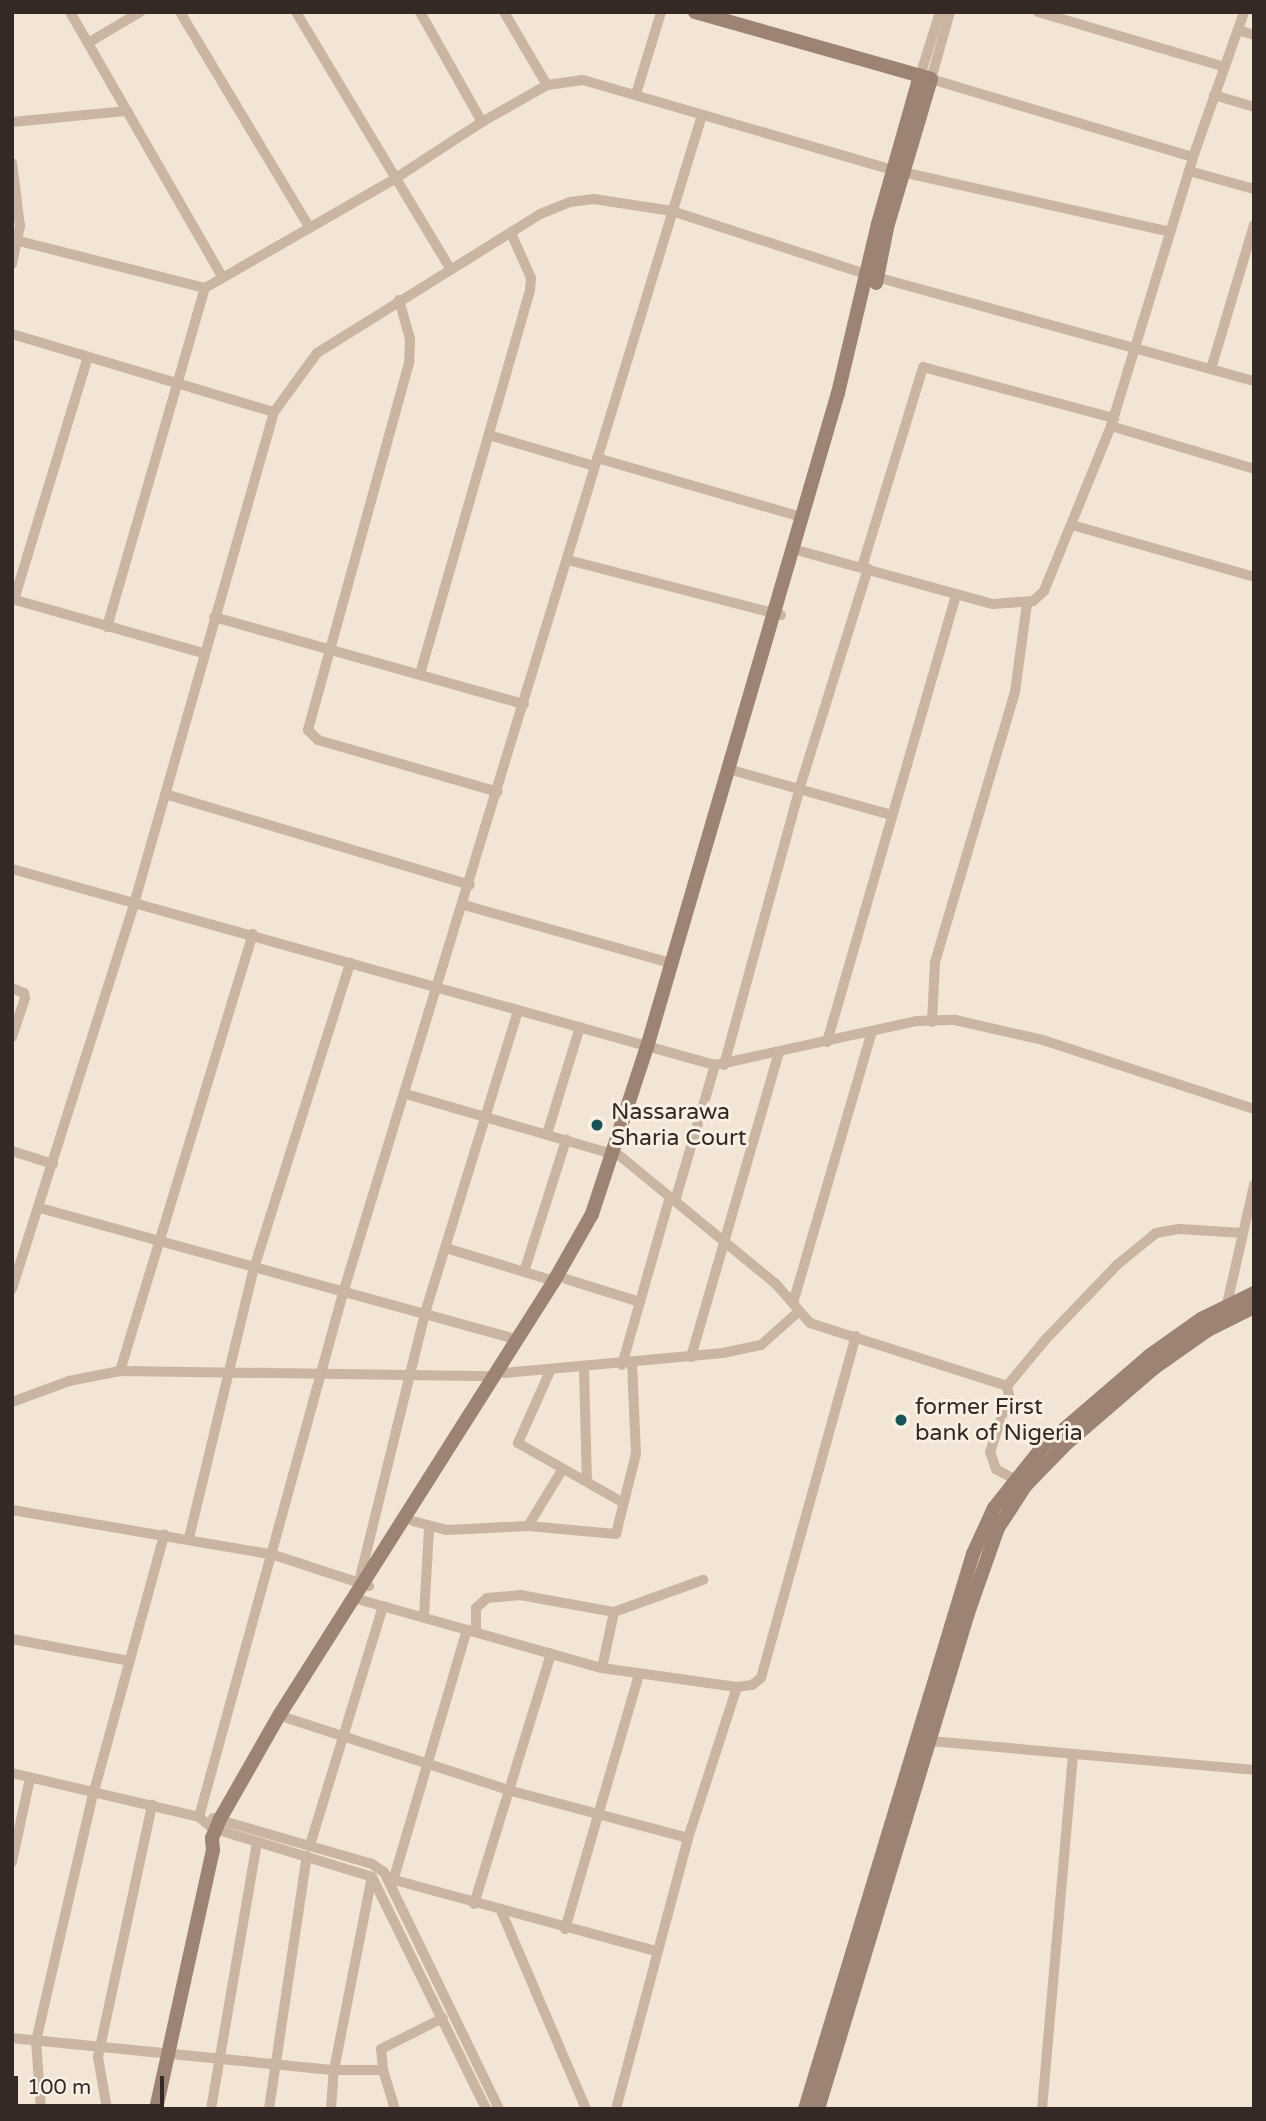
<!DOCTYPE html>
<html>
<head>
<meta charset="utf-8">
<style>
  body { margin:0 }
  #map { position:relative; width:1266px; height:2121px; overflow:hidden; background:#f2e5d6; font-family:"Varela Round",sans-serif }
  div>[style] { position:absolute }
  .street>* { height:10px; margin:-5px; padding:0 5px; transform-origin:5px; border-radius:5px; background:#cab4a2 }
  .secondary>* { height:14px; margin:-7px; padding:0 7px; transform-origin:7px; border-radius:7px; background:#9d8373 }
  .dots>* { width:19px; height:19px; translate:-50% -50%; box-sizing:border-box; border:4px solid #f9efe2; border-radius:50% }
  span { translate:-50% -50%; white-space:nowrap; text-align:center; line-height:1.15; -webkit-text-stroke:6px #f9efe2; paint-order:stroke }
  .poi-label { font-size:23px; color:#342925 }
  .left { translate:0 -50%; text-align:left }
  .frame { position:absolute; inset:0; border:14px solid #342925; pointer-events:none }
  .scale { position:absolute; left:14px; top:2076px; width:150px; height:32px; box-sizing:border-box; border:4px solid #342925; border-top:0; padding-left:9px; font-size:21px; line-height:24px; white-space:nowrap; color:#342925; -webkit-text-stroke:5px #f9efe2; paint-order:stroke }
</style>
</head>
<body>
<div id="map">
  <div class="street">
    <i style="left:70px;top:12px;width:303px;rotate:60.1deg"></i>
    <i style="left:180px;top:12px;width:252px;rotate:59deg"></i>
    <i style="left:296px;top:12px;width:299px;rotate:59deg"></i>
    <i style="left:420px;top:12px;width:126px;rotate:60.6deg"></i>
    <i style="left:504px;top:12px;width:85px;rotate:59.5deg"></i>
    <i style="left:950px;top:12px;width:70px;rotate:105.8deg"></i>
    <i style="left:931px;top:79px;width:273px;rotate:16.6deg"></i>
    <i style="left:1038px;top:12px;width:195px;rotate:16.4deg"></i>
    <i style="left:1238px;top:30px;width:17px;rotate:17deg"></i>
    <i style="left:88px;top:43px;width:61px;rotate:-30.8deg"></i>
    <i style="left:920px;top:76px;width:67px;rotate:-72.6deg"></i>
    <i style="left:636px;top:94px;width:86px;rotate:-73deg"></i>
    <i style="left:1214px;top:95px;width:42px;rotate:16.7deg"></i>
    <i style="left:12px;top:122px;width:116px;rotate:-5.5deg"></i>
    <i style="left:12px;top:163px;width:64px;rotate:82.8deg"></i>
    <i style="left:20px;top:226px;width:39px;rotate:102deg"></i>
    <i style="left:1189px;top:171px;width:67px;rotate:15.5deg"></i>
    <i style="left:902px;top:172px;width:275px;rotate:12.6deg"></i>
    <i style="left:19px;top:241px;width:192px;rotate:14.2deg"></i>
    <i style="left:399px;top:300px;width:41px;rotate:74.2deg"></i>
    <i style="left:410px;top:339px;width:24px;rotate:92deg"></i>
    <i style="left:409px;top:363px;width:381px;rotate:105.4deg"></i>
    <i style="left:308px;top:730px;width:14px;rotate:45deg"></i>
    <i style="left:318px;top:740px;width:187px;rotate:16.1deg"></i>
    <i style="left:12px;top:334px;width:273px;rotate:16.6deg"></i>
    <i style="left:1211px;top:369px;width:150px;rotate:-73.4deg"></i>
    <i style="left:1111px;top:426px;width:149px;rotate:16.7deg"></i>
    <i style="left:489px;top:435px;width:109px;rotate:16.4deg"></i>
    <i style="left:597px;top:458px;width:213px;rotate:16.1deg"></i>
    <i style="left:1072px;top:525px;width:189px;rotate:15.9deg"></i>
    <i style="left:800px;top:551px;width:200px;rotate:15.4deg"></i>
    <i style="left:993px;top:604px;width:40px;rotate:-4.3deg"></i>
    <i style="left:1033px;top:601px;width:15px;rotate:-42deg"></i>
    <i style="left:1044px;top:591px;width:178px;rotate:-67.9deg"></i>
    <i style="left:1111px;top:426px;width:281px;rotate:-73deg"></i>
    <i style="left:1193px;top:157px;width:154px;rotate:-70.6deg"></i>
    <i style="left:568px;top:560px;width:220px;rotate:14.5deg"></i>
    <i style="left:862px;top:567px;width:209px;rotate:-73deg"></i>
    <i style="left:923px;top:367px;width:198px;rotate:15deg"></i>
    <i style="left:12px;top:599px;width:198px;rotate:15.8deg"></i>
    <i style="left:14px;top:600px;width:254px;rotate:-73.1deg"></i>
    <i style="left:214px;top:617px;width:322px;rotate:15.7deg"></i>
    <i style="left:107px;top:627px;width:353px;rotate:-73.9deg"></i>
    <i style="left:205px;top:288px;width:220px;rotate:-29.9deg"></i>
    <i style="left:396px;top:178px;width:103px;rotate:-33.1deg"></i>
    <i style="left:482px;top:122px;width:75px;rotate:-29.6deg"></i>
    <i style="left:547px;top:85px;width:36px;rotate:-8deg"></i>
    <i style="left:583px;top:80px;width:322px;rotate:16.2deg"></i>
    <i style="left:420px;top:674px;width:399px;rotate:-74deg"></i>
    <i style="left:530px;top:290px;width:12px;rotate:-85deg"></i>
    <i style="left:531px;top:278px;width:49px;rotate:-114deg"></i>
    <i style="left:735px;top:771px;width:163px;rotate:15.7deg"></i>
    <i style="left:165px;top:794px;width:318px;rotate:16.6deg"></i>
    <i style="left:12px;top:869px;width:730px;rotate:15.58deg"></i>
    <i style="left:715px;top:1065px;width:207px;rotate:-12.3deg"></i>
    <i style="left:917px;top:1021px;width:38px;rotate:-2deg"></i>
    <i style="left:955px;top:1020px;width:90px;rotate:12.8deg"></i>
    <i style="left:1043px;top:1040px;width:222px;rotate:18.1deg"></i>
    <i style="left:464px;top:905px;width:215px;rotate:15.7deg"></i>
    <i style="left:12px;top:988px;width:13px;rotate:23deg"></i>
    <i style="left:24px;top:993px;width:5px;rotate:79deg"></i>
    <i style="left:25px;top:998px;width:41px;rotate:108.4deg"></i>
    <i style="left:932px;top:1022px;width:60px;rotate:-87.1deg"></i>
    <i style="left:935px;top:962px;width:282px;rotate:-73.5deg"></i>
    <i style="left:1015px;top:692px;width:90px;rotate:-82.3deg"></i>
    <i style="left:827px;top:1042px;width:466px;rotate:-73.9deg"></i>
    <i style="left:724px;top:1065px;width:285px;rotate:-74.7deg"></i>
    <i style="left:799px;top:790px;width:232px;rotate:-72.7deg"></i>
    <i style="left:406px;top:1094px;width:215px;rotate:16.2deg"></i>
    <i style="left:547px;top:1134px;width:112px;rotate:-72.9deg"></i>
    <i style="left:12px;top:1151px;width:43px;rotate:17.6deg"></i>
    <i style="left:620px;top:1156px;width:202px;rotate:39.4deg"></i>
    <i style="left:776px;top:1284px;width:52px;rotate:48.9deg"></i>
    <i style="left:810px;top:1323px;width:207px;rotate:17.7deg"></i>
    <i style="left:675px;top:1201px;width:142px;rotate:-73.6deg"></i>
    <i style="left:40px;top:1208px;width:495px;rotate:15.4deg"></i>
    <i style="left:446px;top:1248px;width:113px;rotate:17deg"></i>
    <i style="left:524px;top:1272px;width:139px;rotate:-72.3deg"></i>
    <i style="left:566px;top:1279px;width:77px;rotate:17.3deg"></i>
    <i style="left:12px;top:1289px;width:404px;rotate:-72.4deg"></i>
    <i style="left:134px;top:904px;width:512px;rotate:-74.12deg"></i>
    <i style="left:274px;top:412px;width:73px;rotate:-53.9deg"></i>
    <i style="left:317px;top:353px;width:263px;rotate:-31.9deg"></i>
    <i style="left:540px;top:214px;width:32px;rotate:-22deg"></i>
    <i style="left:570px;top:202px;width:24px;rotate:-7deg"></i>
    <i style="left:594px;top:199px;width:79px;rotate:8.7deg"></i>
    <i style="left:672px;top:211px;width:207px;rotate:18deg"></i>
    <i style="left:869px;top:275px;width:399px;rotate:15.4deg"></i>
    <i style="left:793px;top:1303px;width:283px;rotate:-73.8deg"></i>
    <i style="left:1227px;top:1304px;width:122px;rotate:-77.2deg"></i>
    <i style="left:691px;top:1357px;width:316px;rotate:-73.9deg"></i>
    <i style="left:622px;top:1365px;width:175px;rotate:-74.1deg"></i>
    <i style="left:584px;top:1369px;width:112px;rotate:88.5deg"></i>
    <i style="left:120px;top:1371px;width:457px;rotate:-73.1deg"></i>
    <i style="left:550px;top:1371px;width:79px;rotate:114deg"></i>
    <i style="left:518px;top:1443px;width:120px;rotate:29.6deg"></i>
    <i style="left:504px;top:1373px;width:220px;rotate:-5.2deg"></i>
    <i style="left:723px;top:1353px;width:39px;rotate:-12deg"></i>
    <i style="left:761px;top:1345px;width:50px;rotate:-41.7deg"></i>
    <i style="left:12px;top:1402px;width:61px;rotate:-20.2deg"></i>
    <i style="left:69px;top:1381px;width:52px;rotate:-11.1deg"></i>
    <i style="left:120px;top:1371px;width:373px;rotate:0.8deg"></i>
    <i style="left:1020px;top:1482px;width:27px;rotate:-152deg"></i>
    <i style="left:996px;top:1469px;width:18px;rotate:-109deg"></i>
    <i style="left:990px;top:1452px;width:60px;rotate:-71.6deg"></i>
    <i style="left:1009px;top:1395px;width:9px;rotate:-103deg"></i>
    <i style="left:1007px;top:1386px;width:60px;rotate:-50.4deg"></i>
    <i style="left:1045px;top:1340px;width:105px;rotate:-46.2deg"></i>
    <i style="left:1118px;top:1264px;width:49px;rotate:-39.2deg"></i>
    <i style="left:1156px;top:1233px;width:23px;rotate:-10deg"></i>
    <i style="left:1179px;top:1229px;width:64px;rotate:3.6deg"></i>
    <i style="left:12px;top:1510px;width:266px;rotate:9.7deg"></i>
    <i style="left:274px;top:1555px;width:100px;rotate:18.1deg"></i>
    <i style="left:413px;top:1521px;width:34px;rotate:15deg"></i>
    <i style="left:446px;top:1530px;width:82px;rotate:-2.8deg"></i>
    <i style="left:528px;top:1526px;width:88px;rotate:5.2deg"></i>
    <i style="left:616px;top:1534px;width:82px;rotate:-76deg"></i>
    <i style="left:636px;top:1454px;width:90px;rotate:-92.5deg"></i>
    <i style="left:528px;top:1526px;width:66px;rotate:-58.7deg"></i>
    <i style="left:189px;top:1538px;width:278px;rotate:-76.5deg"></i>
    <i style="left:254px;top:1268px;width:320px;rotate:-72.5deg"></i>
    <i style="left:359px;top:1582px;width:277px;rotate:-76.2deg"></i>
    <i style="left:425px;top:1313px;width:316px;rotate:-72.9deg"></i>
    <i style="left:361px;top:1600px;width:250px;rotate:15.8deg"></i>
    <i style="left:602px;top:1668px;width:136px;rotate:8deg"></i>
    <i style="left:737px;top:1687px;width:15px;rotate:-8deg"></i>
    <i style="left:752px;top:1685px;width:11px;rotate:-38deg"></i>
    <i style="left:761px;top:1678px;width:355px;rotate:-74.5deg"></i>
    <i style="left:424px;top:1616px;width:88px;rotate:-86.7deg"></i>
    <i style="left:476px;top:1632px;width:24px;rotate:-90deg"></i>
    <i style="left:476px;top:1608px;width:15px;rotate:-42deg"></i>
    <i style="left:487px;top:1598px;width:33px;rotate:-5deg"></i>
    <i style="left:520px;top:1595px;width:96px;rotate:10.3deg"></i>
    <i style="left:614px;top:1612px;width:95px;rotate:-19.8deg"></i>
    <i style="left:12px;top:1639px;width:119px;rotate:10.6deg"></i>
    <i style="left:602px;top:1668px;width:57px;rotate:-77.9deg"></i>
    <i style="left:287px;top:1718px;width:232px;rotate:18deg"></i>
    <i style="left:508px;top:1790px;width:186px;rotate:14.9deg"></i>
    <i style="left:930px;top:1741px;width:325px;rotate:5.1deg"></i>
    <i style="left:12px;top:1773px;width:192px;rotate:13.2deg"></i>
    <i style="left:199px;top:1817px;width:17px;rotate:40deg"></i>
    <i style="left:212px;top:1828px;width:167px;rotate:17deg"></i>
    <i style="left:372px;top:1877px;width:258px;rotate:63.8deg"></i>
    <i style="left:199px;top:1817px;width:543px;rotate:-74.63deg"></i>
    <i style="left:343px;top:1293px;width:1231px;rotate:-73.05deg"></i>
    <i style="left:213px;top:1818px;width:166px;rotate:16.1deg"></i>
    <i style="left:372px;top:1864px;width:14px;rotate:34deg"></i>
    <i style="left:384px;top:1872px;width:263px;rotate:64.1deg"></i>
    <i style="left:310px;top:1845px;width:250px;rotate:-73deg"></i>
    <i style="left:12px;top:1862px;width:86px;rotate:-77.9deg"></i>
    <i style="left:387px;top:1878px;width:279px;rotate:15.2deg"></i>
    <i style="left:393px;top:1881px;width:262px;rotate:-73.6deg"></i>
    <i style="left:474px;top:1904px;width:262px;rotate:-72.9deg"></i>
    <i style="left:502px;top:1913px;width:213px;rotate:66.8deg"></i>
    <i style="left:565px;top:1929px;width:265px;rotate:-73.8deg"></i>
    <i style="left:12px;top:2038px;width:324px;rotate:5.7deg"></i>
    <i style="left:334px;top:2070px;width:49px"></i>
    <i style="left:383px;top:2070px;width:41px;rotate:72.9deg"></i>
    <i style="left:383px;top:2070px;width:21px;rotate:-95deg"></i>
    <i style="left:381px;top:2049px;width:69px;rotate:-26.6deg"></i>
    <i style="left:41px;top:2109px;width:68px;rotate:-94.2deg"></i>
    <i style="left:36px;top:2041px;width:253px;rotate:-77deg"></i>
    <i style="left:93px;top:1795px;width:270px;rotate:-74.7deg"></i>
    <i style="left:107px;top:2109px;width:53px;rotate:-99.8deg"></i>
    <i style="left:98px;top:2057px;width:258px;rotate:-77.9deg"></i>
    <i style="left:211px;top:2109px;width:271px;rotate:-80.2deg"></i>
    <i style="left:269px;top:2109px;width:256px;rotate:-81.5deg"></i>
    <i style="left:331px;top:2109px;width:39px;rotate:-86deg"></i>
    <i style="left:334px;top:2070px;width:197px;rotate:-78.9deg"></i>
    <i style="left:616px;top:2109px;width:280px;rotate:-75.1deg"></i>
    <i style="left:688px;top:1838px;width:159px;rotate:-72deg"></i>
    <i style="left:1042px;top:2109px;width:356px;rotate:-85deg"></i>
  </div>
  <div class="secondary">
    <i style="left:695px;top:12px;width:245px;rotate:15.8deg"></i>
    <i style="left:931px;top:79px;width:155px;rotate:106.5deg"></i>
    <i style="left:887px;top:228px;width:56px;rotate:101.3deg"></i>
    <i style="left:156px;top:2109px;width:265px;rotate:-77.6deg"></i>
    <i style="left:213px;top:1850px;width:12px;rotate:-95deg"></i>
    <i style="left:212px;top:1838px;width:21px;rotate:-67deg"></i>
    <i style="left:220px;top:1819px;width:121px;rotate:-60.3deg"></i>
    <i style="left:280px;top:1714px;width:512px;rotate:-57.67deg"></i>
    <i style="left:554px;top:1281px;width:77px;rotate:-60.4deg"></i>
    <i style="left:592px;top:1214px;width:176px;rotate:-71.8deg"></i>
    <i style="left:647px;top:1047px;width:681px;rotate:-73.72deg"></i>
    <i style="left:838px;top:393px;width:174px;rotate:-76.7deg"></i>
    <i style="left:878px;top:224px;width:154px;rotate:-74.2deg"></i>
    <i style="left:805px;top:2109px;width:580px;rotate:-73.16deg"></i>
    <i style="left:973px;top:1554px;width:51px;rotate:-65.5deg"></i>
    <i style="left:994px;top:1508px;width:75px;rotate:-51.5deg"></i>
    <i style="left:1041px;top:1449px;width:143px;rotate:-40.7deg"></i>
    <i style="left:1149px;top:1356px;width:64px;rotate:-35.4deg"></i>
    <i style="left:1201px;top:1319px;width:59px;rotate:-26.1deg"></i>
    <i style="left:818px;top:2109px;width:518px;rotate:-73.17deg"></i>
    <i style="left:968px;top:1613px;width:90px;rotate:-70.6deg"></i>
    <i style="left:998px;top:1528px;width:51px;rotate:-56.9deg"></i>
    <i style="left:1026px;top:1485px;width:57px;rotate:-45.7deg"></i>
    <i style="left:1066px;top:1444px;width:116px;rotate:-40.8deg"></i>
    <i style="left:1154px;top:1368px;width:66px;rotate:-35.1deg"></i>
    <i style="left:1208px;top:1330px;width:51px;rotate:-26.6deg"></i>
  </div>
  <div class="dots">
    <i style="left:597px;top:1125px;background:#195257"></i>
    <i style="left:901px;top:1420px;background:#195257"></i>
  </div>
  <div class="poi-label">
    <span class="left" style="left:611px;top:1125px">Nassarawa<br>Sharia Court</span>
    <span class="left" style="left:915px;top:1420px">former First<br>bank of Nigeria</span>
  </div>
  <div class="frame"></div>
  <div class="scale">100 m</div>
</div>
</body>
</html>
